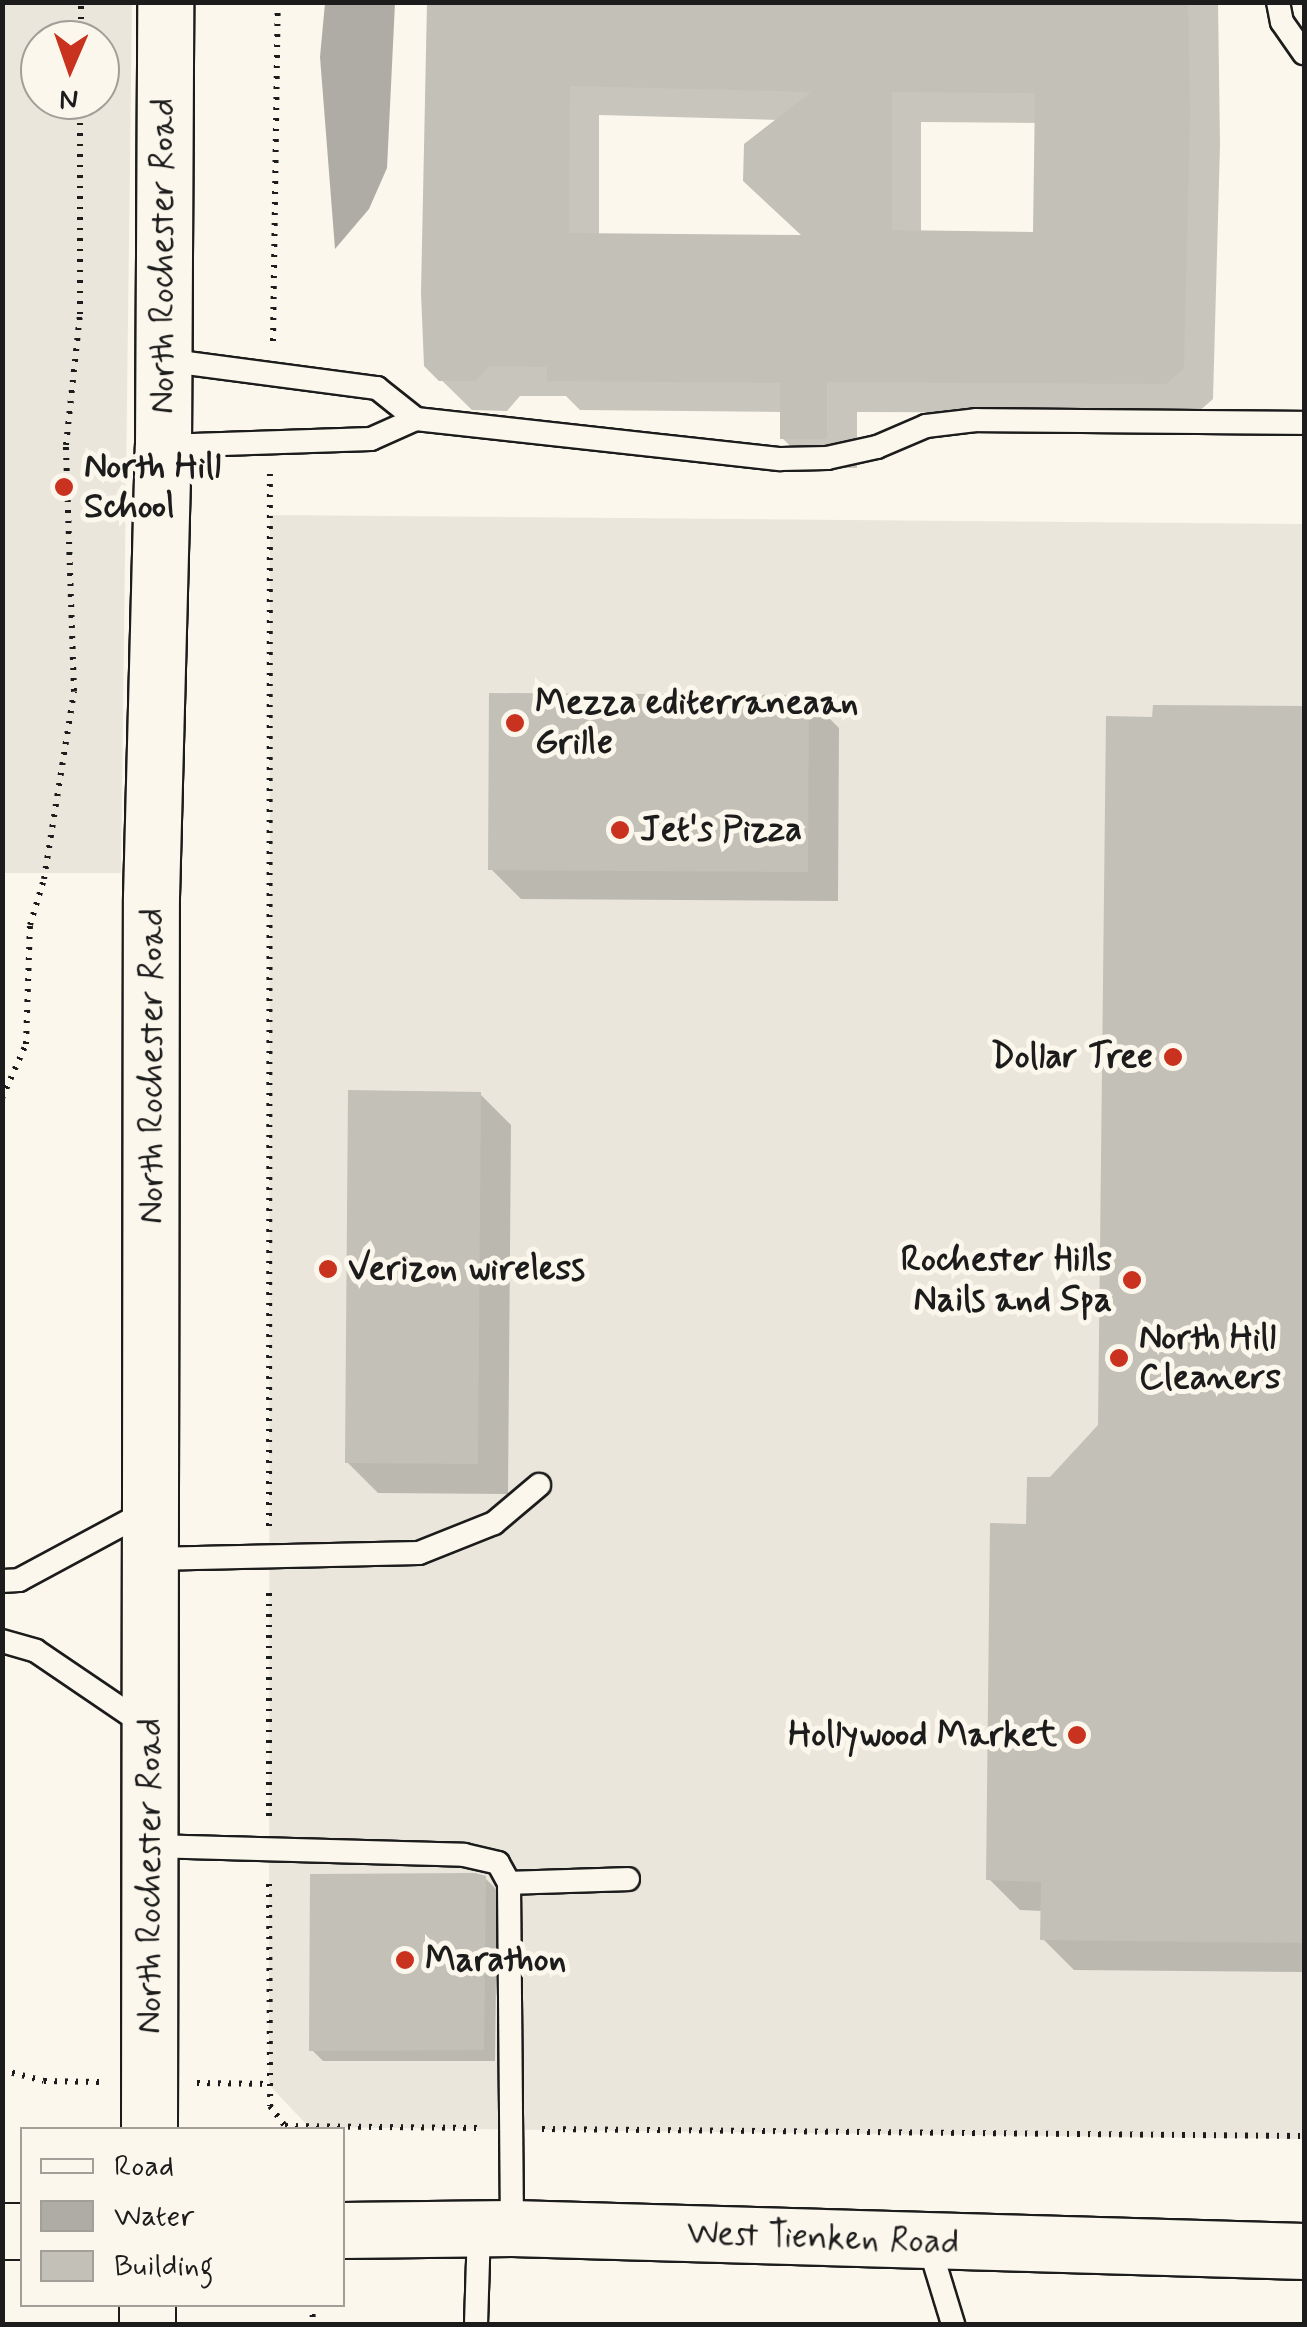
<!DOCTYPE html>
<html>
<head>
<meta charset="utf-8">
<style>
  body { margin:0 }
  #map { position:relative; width:1307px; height:2327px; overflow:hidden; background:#fbf7ec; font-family:Mynerve,sans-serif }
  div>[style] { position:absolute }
  .built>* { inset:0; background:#eae6dc }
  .water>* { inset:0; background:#afaca5 }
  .shadow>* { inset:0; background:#0003 }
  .building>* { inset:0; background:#c3c0b8 }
  .path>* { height:6px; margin-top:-3px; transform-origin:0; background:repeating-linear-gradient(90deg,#1c1c1c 0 2.5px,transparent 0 10.5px) }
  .roads { filter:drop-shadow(2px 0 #1c1c1c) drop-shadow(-2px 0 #1c1c1c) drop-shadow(0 2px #1c1c1c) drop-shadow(0 -2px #1c1c1c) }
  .service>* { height:22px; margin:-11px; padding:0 11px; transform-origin:11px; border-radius:11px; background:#fbf7ec }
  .secondary>* { height:55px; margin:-27.5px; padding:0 27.5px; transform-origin:27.5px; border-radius:27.5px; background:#fbf7ec }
  .primary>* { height:55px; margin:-27.5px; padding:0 27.5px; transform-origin:27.5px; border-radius:27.5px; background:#fbf7ec }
  .dots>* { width:28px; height:28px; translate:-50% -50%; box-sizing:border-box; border:5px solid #fbf7ec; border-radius:50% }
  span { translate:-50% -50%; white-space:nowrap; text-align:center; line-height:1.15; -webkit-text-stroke:10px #fbf7ec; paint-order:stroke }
  .street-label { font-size:35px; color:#1c1c1c }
  .poi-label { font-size:35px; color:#1c1c1c; font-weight:700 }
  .left { translate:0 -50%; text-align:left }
  .right { translate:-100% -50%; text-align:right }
  .frame { position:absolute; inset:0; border:5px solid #1c1c1c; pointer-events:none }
  .legend { position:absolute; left:20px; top:2127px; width:325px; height:180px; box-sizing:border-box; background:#fbf7ec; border:2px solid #a29f99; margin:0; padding:12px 18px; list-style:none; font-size:30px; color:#1c1c1c }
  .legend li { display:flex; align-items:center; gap:20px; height:50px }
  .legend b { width:50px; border:2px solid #a29f99 }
  .north { position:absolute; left:20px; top:20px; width:100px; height:100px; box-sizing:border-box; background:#fbf7ec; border:2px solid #a29f99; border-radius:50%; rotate:182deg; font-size:28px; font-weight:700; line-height:40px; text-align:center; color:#1c1c1c }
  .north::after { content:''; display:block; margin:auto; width:35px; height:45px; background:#c8321e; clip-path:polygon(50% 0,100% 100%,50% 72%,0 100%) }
</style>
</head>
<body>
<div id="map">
  <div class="built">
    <i style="clip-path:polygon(evenodd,2px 3px,132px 3px,121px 873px,3px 873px,2px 3px,40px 40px,100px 40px,100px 100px,40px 100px,40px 40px)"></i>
    <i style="clip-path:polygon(270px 515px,1304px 524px,1304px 2139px,309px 2127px,269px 2085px)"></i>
  </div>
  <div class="water">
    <i style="clip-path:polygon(325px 3px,395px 3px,387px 168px,369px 209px,335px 249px,320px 57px)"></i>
  </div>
  <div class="shadow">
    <i style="clip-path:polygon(evenodd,429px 2px,1218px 2px,1220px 145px,1213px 399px,1197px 413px,857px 412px,857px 468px,813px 468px,782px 438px,783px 412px,580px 410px,566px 396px,520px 396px,507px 411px,472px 410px,426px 365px,429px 2px,599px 115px,779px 120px,805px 237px,599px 236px,599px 115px,429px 2px,921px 122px,1037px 123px,1036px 235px,921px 233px,921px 122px)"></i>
    <i style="clip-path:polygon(808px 697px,839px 728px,838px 901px,521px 899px,491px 869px)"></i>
    <i style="clip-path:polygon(1155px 707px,1304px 709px,1304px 1972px,1074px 1970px,1043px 1939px,1043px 1911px,1020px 1910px,989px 1879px,1029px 1526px,1051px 1479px,1101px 1426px)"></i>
    <i style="clip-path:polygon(480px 1094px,511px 1125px,508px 1494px,378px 1493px,347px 1462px)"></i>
    <i style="clip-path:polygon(485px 1878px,497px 1890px,495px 2061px,323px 2061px,312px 2050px)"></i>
  </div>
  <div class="building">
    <i style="clip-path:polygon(evenodd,427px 2px,1188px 2px,1190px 113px,1184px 368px,1166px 384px,827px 382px,827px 439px,780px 439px,780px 383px,547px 381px,547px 367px,489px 366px,476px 381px,439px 381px,424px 366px,421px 293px,427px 2px,570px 86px,811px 92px,744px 144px,743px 181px,801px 235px,569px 233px,570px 86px,427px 2px,892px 92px,1035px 93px,1033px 232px,892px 230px,892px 92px)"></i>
    <i style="clip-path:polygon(489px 693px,809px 695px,808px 872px,488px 870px)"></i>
    <i style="clip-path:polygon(1153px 705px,1304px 706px,1304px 1943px,1040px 1940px,1041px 1882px,986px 1880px,990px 1523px,1026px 1524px,1027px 1477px,1050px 1477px,1098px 1425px,1106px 716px,1152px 717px)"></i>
    <i style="clip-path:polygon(348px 1090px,481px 1092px,478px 1464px,345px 1463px)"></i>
    <i style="clip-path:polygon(475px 1873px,486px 1876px,484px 2050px,309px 2051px,310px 1874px)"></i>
  </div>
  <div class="path">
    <i style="left:81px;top:40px;width:38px;rotate:-90deg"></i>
    <i style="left:273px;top:341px;width:339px;rotate:-89.2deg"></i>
    <i style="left:2px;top:1098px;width:59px;rotate:-66deg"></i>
    <i style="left:26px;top:1044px;width:119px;rotate:-88.1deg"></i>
    <i style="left:30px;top:925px;width:48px;rotate:-73.1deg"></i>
    <i style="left:44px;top:879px;width:190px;rotate:-80.9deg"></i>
    <i style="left:74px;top:691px;width:246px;rotate:-91.9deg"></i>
    <i style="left:66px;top:445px;width:132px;rotate:-83.9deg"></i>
    <i style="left:80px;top:314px;width:214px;rotate:-90deg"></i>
    <i style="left:269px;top:1526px;width:1052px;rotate:-89.95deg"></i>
    <i style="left:269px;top:1816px;width:227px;rotate:-90deg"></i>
    <i style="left:269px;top:1884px;width:222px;rotate:89.7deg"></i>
    <i style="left:270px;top:2106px;width:25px;rotate:53deg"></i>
    <i style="left:285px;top:2126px;width:195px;rotate:0.6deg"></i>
    <i style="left:2px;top:2070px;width:43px;rotate:14.7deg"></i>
    <i style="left:44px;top:2081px;width:56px;rotate:1deg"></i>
    <i style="left:197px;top:2083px;width:72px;rotate:0.8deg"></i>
    <i style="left:542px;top:2129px;width:762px;rotate:0.53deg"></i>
    <i style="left:312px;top:2304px;width:20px;rotate:87deg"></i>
  </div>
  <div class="roads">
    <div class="service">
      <i style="left:1278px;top:2px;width:20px;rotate:79deg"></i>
      <i style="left:1282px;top:22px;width:38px;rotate:55deg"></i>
      <i style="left:164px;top:360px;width:215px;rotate:7.5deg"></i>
      <i style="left:377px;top:388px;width:50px;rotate:38.5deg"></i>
      <i style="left:416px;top:419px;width:367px;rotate:6.3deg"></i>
      <i style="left:781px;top:459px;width:46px;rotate:-1.2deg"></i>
      <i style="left:827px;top:458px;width:51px;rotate:-12.4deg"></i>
      <i style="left:877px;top:447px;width:53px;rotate:-23.2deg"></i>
      <i style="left:926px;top:426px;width:50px;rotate:-6.8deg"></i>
      <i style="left:976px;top:420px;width:328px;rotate:0.5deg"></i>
      <i style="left:163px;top:446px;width:208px;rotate:-1.9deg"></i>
      <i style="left:371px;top:439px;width:49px;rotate:-24deg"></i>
      <i style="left:152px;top:1559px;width:267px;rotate:-1.3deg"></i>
      <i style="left:419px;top:1553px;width:81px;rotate:-21.8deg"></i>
      <i style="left:494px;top:1523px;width:59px;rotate:-40.2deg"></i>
      <i style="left:2px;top:1581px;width:17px;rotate:-3deg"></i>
      <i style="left:19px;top:1580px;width:148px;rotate:-28.3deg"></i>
      <i style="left:2px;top:1641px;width:35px;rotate:16deg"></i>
      <i style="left:36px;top:1651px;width:132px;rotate:34.2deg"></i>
      <i style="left:151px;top:1846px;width:313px;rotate:1.6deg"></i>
      <i style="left:464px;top:1855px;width:35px;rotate:13deg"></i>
      <i style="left:498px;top:1863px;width:23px;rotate:61deg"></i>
      <i style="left:509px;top:1883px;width:345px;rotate:89.5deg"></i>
      <i style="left:509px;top:1883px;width:119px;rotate:-1.9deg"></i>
      <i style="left:928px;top:2242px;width:86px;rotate:73deg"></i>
      <i style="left:476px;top:2324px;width:94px;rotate:-88.2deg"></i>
    </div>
    <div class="secondary">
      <i style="left:342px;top:2230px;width:170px;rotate:-0.7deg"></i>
      <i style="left:512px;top:2228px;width:792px;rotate:1.66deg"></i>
      <i style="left:2px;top:2231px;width:20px"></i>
    </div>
    <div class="primary">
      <i style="left:149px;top:2130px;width:1233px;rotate:-89.91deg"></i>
      <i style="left:151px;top:897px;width:451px;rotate:-88.5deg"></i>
      <i style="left:163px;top:446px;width:444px;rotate:-89.7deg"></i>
      <i style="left:147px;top:2324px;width:20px;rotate:-90deg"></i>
    </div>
  </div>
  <div class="dots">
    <i style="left:64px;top:487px;background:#c8321e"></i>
    <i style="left:515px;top:723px;background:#c8321e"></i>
    <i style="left:620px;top:830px;background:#c8321e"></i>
    <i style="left:1173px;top:1057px;background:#c8321e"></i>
    <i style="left:328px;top:1269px;background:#c8321e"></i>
    <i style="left:1132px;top:1280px;background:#c8321e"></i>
    <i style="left:1119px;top:1358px;background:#c8321e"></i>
    <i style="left:1077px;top:1735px;background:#c8321e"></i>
    <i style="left:405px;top:1960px;background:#c8321e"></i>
  </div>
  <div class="street-label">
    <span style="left:163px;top:256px;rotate:-90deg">North Rochester Road</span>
    <span style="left:152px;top:1066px;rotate:-90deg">North Rochester Road</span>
    <span style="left:150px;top:1876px;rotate:-90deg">North Rochester Road</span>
    <span style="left:823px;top:2238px;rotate:2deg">West Tienken Road</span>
  </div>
  <div class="poi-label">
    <span class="left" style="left:84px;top:487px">North Hill<br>School</span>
    <span class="left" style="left:535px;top:723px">Mezza editerraneaan<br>Grille</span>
    <span class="left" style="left:640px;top:830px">Jet's Pizza</span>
    <span class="right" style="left:1153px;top:1057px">Dollar Tree</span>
    <span class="right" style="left:1112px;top:1280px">Rochester Hills<br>Nails and Spa</span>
    <span class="left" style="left:348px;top:1269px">Verizon wireless</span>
    <span class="left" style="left:1139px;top:1358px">North Hill<br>Cleaners</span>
    <span class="right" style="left:1057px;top:1735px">Hollywood Market</span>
    <span class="left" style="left:425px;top:1960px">Marathon</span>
  </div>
  <div class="frame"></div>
  <ul class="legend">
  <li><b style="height:12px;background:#fbf7ec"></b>Road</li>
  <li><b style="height:28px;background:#afaca5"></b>Water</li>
  <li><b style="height:28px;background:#c3c0b8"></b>Building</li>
  </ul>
  <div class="north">N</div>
</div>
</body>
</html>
